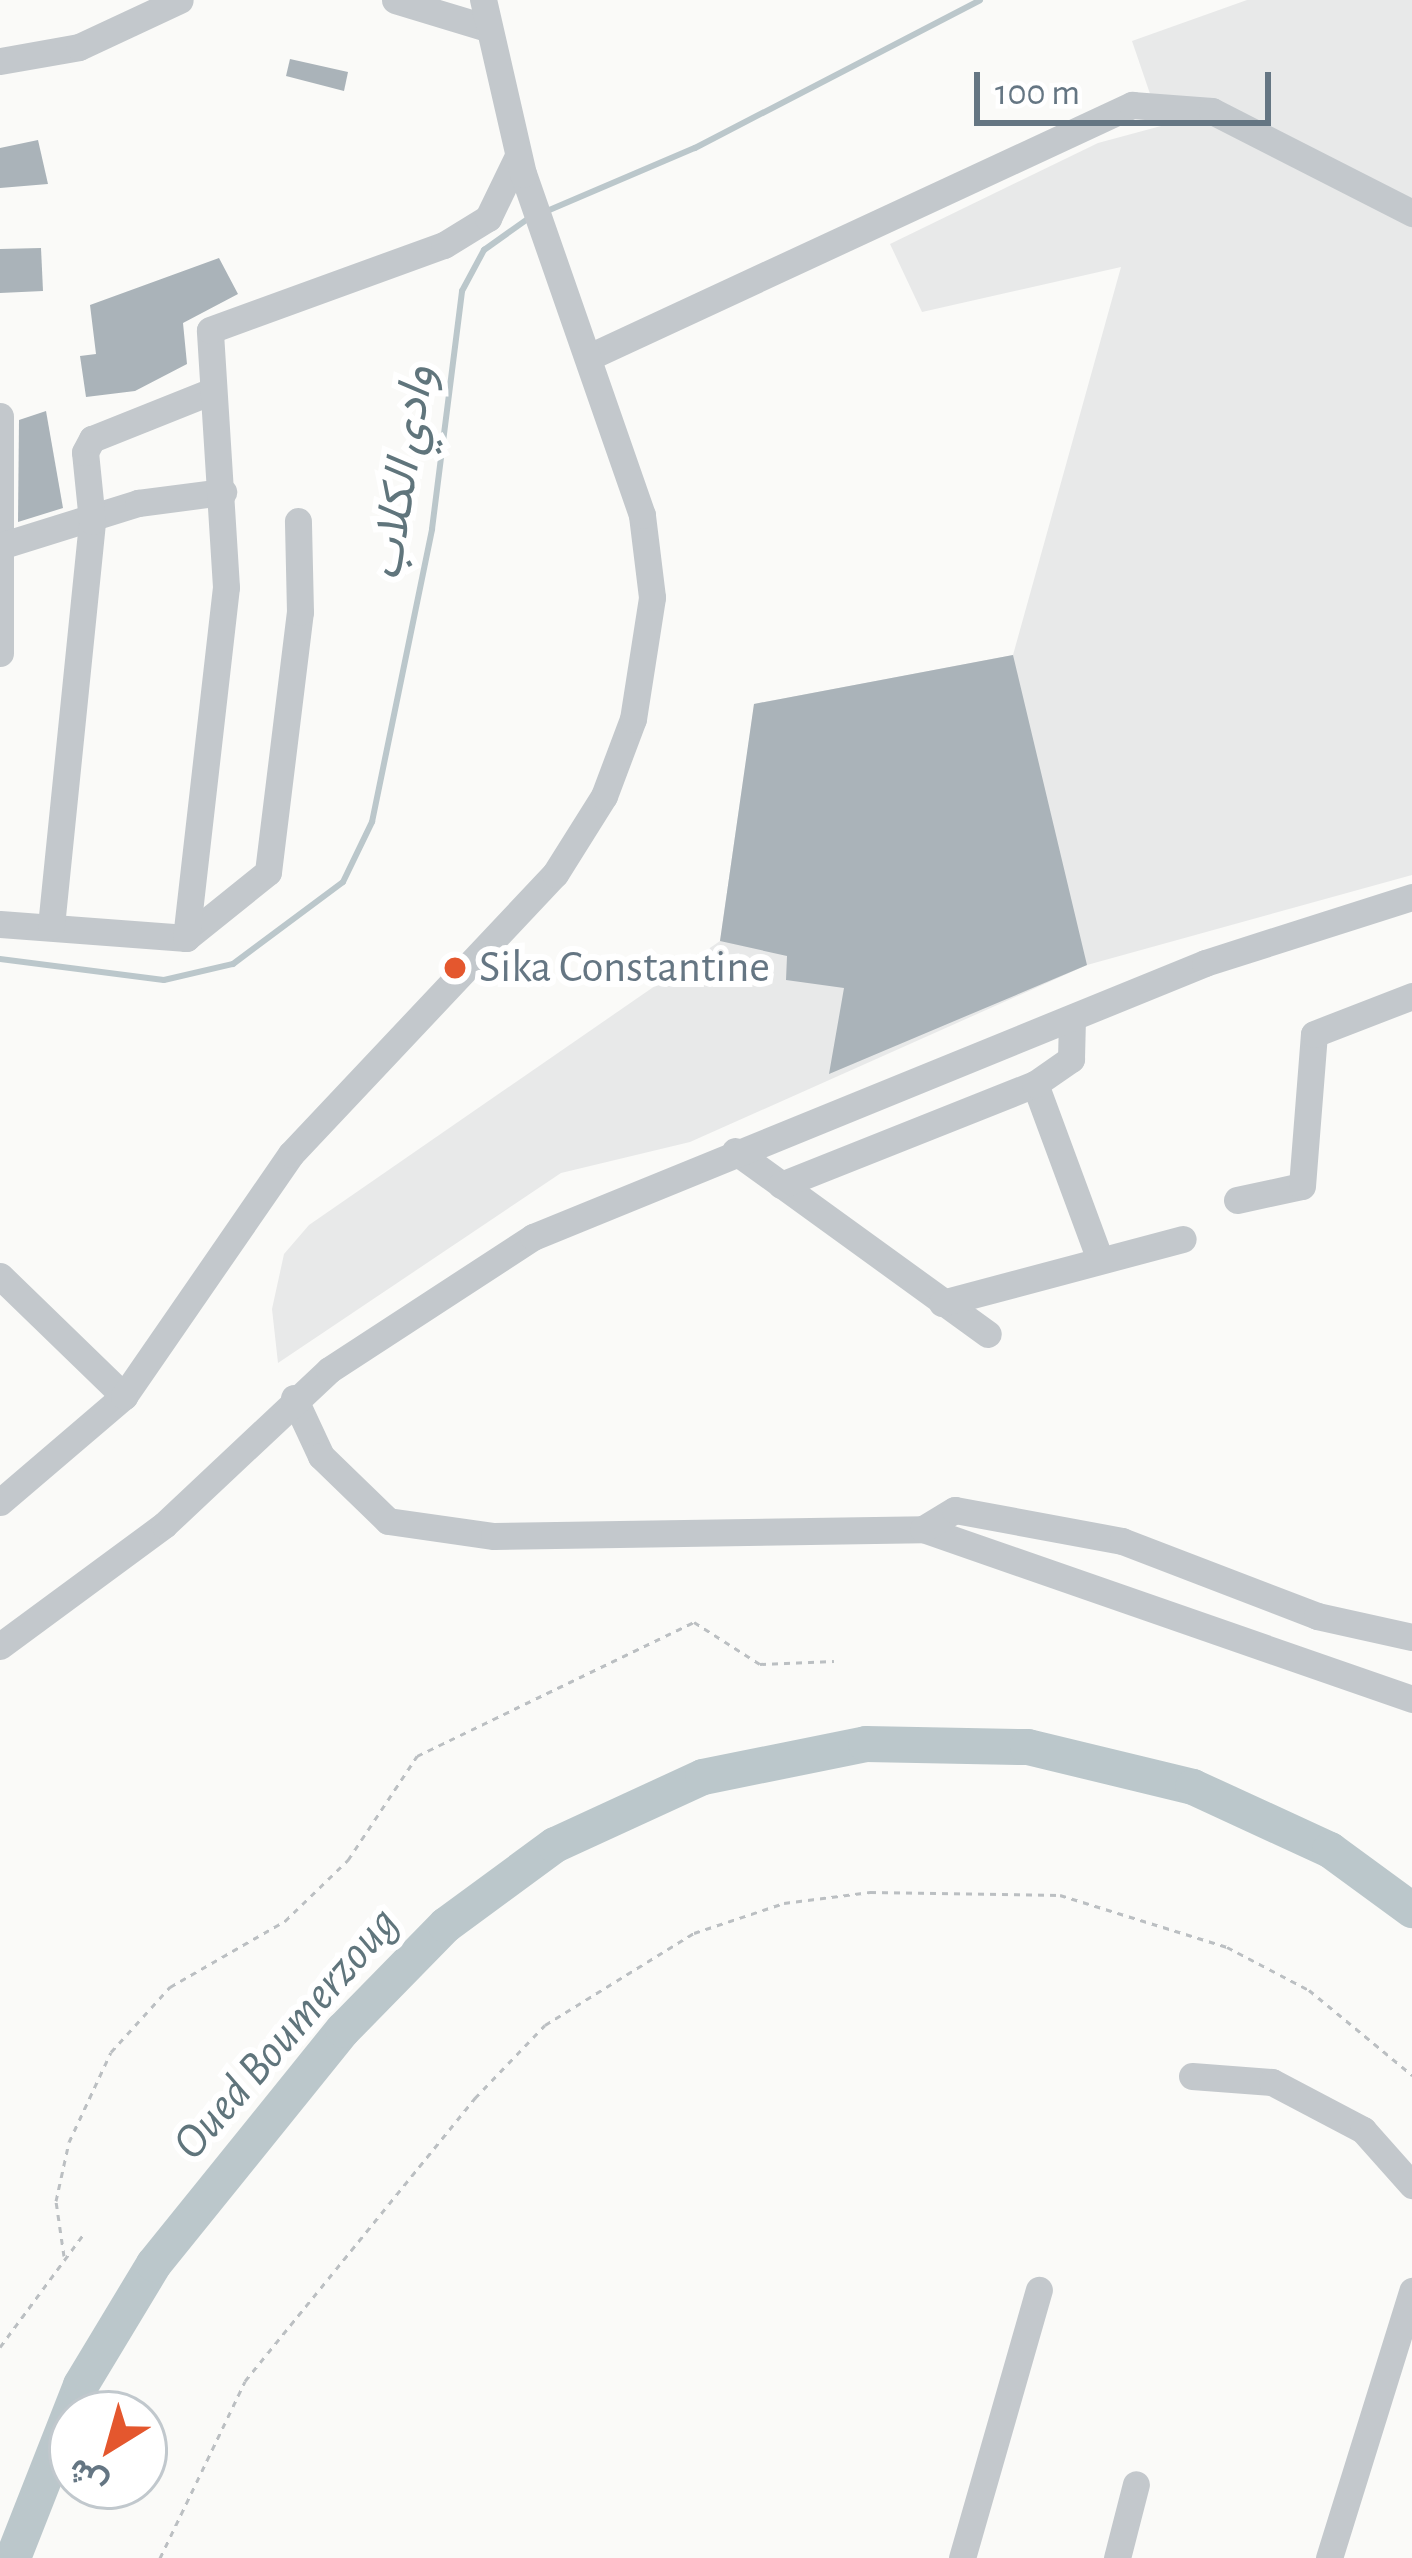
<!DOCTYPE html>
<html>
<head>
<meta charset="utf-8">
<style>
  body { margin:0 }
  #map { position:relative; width:1412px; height:2558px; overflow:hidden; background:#fafaf8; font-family:"Alegreya Sans",Vazirmatn,sans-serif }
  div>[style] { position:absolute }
  .built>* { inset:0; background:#e8e9e9 }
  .stream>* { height:6px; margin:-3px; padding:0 3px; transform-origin:3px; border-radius:3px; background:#bbc7cb }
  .river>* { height:36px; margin:-18px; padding:0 18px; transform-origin:18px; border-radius:18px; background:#bbc7cb }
  .building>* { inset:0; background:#aab3b9 }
  .path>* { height:3px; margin-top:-1.5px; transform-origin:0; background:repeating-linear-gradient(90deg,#bbbfc2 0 6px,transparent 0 12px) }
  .minor>* { height:27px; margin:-13.5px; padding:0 13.5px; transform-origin:13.5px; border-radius:13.5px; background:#c3c8cc }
  .dots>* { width:33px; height:33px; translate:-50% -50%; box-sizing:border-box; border:6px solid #fff; border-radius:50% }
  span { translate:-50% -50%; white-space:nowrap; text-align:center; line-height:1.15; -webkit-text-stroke:12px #fff; paint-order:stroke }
  .poi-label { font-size:45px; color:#657683 }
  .left { translate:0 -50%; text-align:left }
  .water-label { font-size:48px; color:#60757c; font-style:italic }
  .north { position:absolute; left:48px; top:2390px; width:120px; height:120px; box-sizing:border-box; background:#fff; border:3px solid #c1c8cd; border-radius:50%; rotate:217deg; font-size:33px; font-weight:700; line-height:48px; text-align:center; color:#657683 }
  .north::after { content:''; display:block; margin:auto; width:42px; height:54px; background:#e4572e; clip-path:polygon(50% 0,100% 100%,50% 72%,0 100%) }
  .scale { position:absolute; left:974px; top:72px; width:297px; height:54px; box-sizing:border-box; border:6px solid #657683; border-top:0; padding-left:15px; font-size:36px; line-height:42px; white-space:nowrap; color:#657683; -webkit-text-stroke:9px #fff; paint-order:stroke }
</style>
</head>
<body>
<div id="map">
  <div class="built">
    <i style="clip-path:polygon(1247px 0,1412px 0,1412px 875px,1087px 965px,690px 1142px,561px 1173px,278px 1363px,272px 1309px,284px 1254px,309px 1225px,720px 941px,754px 704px,1013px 655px,1121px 267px,922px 312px,890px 244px,1098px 143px,1161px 126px,1132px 41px)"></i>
  </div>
  <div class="stream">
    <i style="left:547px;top:211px;width:161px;rotate:-23.1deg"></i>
    <i style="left:695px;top:148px;width:321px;rotate:-27.4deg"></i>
    <i style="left:0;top:959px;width:165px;rotate:7.3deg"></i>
    <i style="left:164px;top:980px;width:71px;rotate:-13.1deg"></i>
    <i style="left:233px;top:964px;width:137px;rotate:-36.7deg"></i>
    <i style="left:343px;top:882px;width:67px;rotate:-64.2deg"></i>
    <i style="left:372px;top:822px;width:299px;rotate:-78.4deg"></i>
    <i style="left:432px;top:529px;width:240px;rotate:-82.8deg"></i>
    <i style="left:462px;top:291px;width:47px;rotate:-61.8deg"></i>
    <i style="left:484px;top:250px;width:55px;rotate:-35.4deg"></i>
  </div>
  <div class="river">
    <i style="left:13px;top:2558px;width:186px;rotate:-68.5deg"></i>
    <i style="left:81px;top:2385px;width:141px;rotate:-58.9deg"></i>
    <i style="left:154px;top:2264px;width:301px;rotate:-51.1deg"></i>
    <i style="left:343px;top:2030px;width:147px;rotate:-45.6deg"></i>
    <i style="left:446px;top:1925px;width:135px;rotate:-36.3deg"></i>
    <i style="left:555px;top:1845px;width:163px;rotate:-24.7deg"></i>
    <i style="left:703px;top:1777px;width:166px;rotate:-11.4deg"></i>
    <i style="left:866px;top:1744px;width:162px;rotate:1.1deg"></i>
    <i style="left:1028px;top:1747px;width:170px;rotate:13.6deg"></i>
    <i style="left:1193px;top:1787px;width:151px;rotate:24.7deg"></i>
    <i style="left:1330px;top:1850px;width:102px;rotate:36.2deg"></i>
  </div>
  <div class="building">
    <i style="clip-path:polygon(290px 59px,348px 72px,344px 91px,286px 76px)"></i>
    <i style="clip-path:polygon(38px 140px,48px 184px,0 188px,0 148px)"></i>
    <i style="clip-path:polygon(41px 248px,43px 291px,0 293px,0 249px)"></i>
    <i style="clip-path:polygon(219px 258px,238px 294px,183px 323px,187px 364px,135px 391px,86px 397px,80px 356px,96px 354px,90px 305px)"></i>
    <i style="clip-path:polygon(46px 411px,63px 508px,18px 522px,19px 420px)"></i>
    <i style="clip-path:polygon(1013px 655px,1087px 965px,829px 1074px,844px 988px,786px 980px,787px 956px,720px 941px,754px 704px)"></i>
  </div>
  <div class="path">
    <i style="left:64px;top:2256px;width:56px;rotate:-98.3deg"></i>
    <i style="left:56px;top:2201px;width:60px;rotate:-77.6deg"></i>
    <i style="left:69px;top:2142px;width:99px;rotate:-65deg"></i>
    <i style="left:111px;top:2052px;width:88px;rotate:-47.8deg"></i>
    <i style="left:170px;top:1987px;width:133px;rotate:-29.9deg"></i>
    <i style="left:285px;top:1921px;width:88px;rotate:-44.1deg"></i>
    <i style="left:348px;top:1860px;width:125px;rotate:-56.4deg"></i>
    <i style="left:417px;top:1756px;width:308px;rotate:-25.8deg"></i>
    <i style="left:694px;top:1622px;width:78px;rotate:32.5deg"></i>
    <i style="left:760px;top:1664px;width:74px;rotate:-2.3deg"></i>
    <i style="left:0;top:2347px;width:143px;rotate:-53.5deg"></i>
    <i style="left:160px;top:2558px;width:196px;rotate:-64.3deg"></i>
    <i style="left:245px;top:2381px;width:365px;rotate:-50.9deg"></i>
    <i style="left:475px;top:2098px;width:101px;rotate:-46.2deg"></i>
    <i style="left:545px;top:2025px;width:175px;rotate:-31.7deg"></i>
    <i style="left:694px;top:1933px;width:95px;rotate:-18.4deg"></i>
    <i style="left:784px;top:1903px;width:87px;rotate:-7.3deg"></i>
    <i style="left:870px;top:1892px;width:190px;rotate:0.9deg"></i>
    <i style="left:1060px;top:1895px;width:175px;rotate:17.3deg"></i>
    <i style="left:1227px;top:1947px;width:93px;rotate:27.7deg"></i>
    <i style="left:1309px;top:1990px;width:134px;rotate:39.5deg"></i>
  </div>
  <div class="minor">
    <i style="left:395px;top:0;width:93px;rotate:16.9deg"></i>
    <i style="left:0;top:61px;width:80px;rotate:-10deg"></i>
    <i style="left:79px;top:47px;width:111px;rotate:-25deg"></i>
    <i style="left:589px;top:357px;width:599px;rotate:-24.9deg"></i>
    <i style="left:1132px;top:105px;width:80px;rotate:4.3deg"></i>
    <i style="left:1212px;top:111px;width:225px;rotate:27deg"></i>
    <i style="left:0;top:416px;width:237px;rotate:90deg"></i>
    <i style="left:0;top:546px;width:145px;rotate:-17.3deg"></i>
    <i style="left:138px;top:503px;width:86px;rotate:-7.4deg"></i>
    <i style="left:0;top:924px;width:187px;rotate:4.3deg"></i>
    <i style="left:186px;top:938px;width:105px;rotate:-38.8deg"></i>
    <i style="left:268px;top:872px;width:262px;rotate:-83deg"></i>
    <i style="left:300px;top:612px;width:91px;rotate:-91.3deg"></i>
    <i style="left:51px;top:926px;width:407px;rotate:-84.2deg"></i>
    <i style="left:92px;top:521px;width:69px;rotate:-95.8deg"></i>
    <i style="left:85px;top:452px;width:15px;rotate:-62deg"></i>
    <i style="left:92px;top:439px;width:124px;rotate:-21.8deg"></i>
    <i style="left:186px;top:938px;width:353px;rotate:-83.5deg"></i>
    <i style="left:226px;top:587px;width:257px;rotate:-93.6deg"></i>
    <i style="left:210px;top:330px;width:249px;rotate:-20deg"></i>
    <i style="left:444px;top:245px;width:52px;rotate:-31.5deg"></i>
    <i style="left:488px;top:218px;width:69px;rotate:-64.2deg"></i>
    <i style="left:1035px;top:1084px;width:184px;rotate:69.7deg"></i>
    <i style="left:735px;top:1151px;width:312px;rotate:35.9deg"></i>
    <i style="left:781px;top:1185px;width:273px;rotate:-21.7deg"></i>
    <i style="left:1035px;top:1084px;width:44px;rotate:-34.8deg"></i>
    <i style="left:1071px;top:1059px;width:41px;rotate:-88.6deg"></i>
    <i style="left:1237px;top:1200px;width:66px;rotate:-12.2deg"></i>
    <i style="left:1302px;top:1186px;width:152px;rotate:-85.5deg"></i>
    <i style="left:1314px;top:1034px;width:105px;rotate:-21.2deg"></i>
    <i style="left:0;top:1276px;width:173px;rotate:44.1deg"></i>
    <i style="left:942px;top:1303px;width:249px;rotate:-14.9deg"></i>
    <i style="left:294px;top:1398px;width:64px;rotate:65deg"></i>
    <i style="left:321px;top:1456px;width:93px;rotate:44.1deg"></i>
    <i style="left:388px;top:1521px;width:107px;rotate:8.1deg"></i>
    <i style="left:494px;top:1536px;width:429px;rotate:-0.9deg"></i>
    <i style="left:923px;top:1529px;width:518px;rotate:19.17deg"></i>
    <i style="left:0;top:1502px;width:163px;rotate:-40.5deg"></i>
    <i style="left:124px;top:1396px;width:294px;rotate:-55.4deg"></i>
    <i style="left:291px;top:1154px;width:385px;rotate:-46.7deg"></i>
    <i style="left:555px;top:874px;width:92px;rotate:-57.9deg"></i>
    <i style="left:604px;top:796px;width:82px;rotate:-69.4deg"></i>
    <i style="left:633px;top:719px;width:123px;rotate:-81.1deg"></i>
    <i style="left:652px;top:597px;width:83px;rotate:-97deg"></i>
    <i style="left:642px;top:515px;width:361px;rotate:-109.2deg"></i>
    <i style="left:523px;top:174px;width:179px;rotate:-102.9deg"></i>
    <i style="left:923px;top:1529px;width:37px;rotate:-31deg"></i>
    <i style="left:955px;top:1510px;width:170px;rotate:10.5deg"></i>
    <i style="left:1122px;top:1541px;width:209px;rotate:21deg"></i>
    <i style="left:1317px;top:1616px;width:97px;rotate:12.5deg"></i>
    <i style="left:0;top:1646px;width:204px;rotate:-36.4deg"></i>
    <i style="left:164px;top:1525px;width:226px;rotate:-43.2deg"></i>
    <i style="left:329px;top:1370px;width:244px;rotate:-33.1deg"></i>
    <i style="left:533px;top:1237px;width:726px;rotate:-22.18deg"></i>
    <i style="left:1205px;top:963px;width:217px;rotate:-17.7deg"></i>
    <i style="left:1192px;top:2076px;width:80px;rotate:4.3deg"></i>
    <i style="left:1272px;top:2082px;width:103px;rotate:27.8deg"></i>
    <i style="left:1363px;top:2130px;width:74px;rotate:48.3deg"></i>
    <i style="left:962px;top:2558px;width:279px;rotate:-74deg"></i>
    <i style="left:1117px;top:2558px;width:76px;rotate:-75.6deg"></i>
    <i style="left:1329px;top:2558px;width:280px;rotate:-72.7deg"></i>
  </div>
  <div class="dots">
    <i style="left:455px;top:968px;background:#e4572e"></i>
  </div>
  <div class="poi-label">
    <span class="left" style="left:479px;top:968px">Sika Constantine</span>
  </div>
  <div class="water-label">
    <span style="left:403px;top:473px;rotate:-81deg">وادي الكلاب</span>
    <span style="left:287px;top:2034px;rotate:-49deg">Oued Boumerzoug</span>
  </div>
  <div class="north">ش</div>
  <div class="scale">100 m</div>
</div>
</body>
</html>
